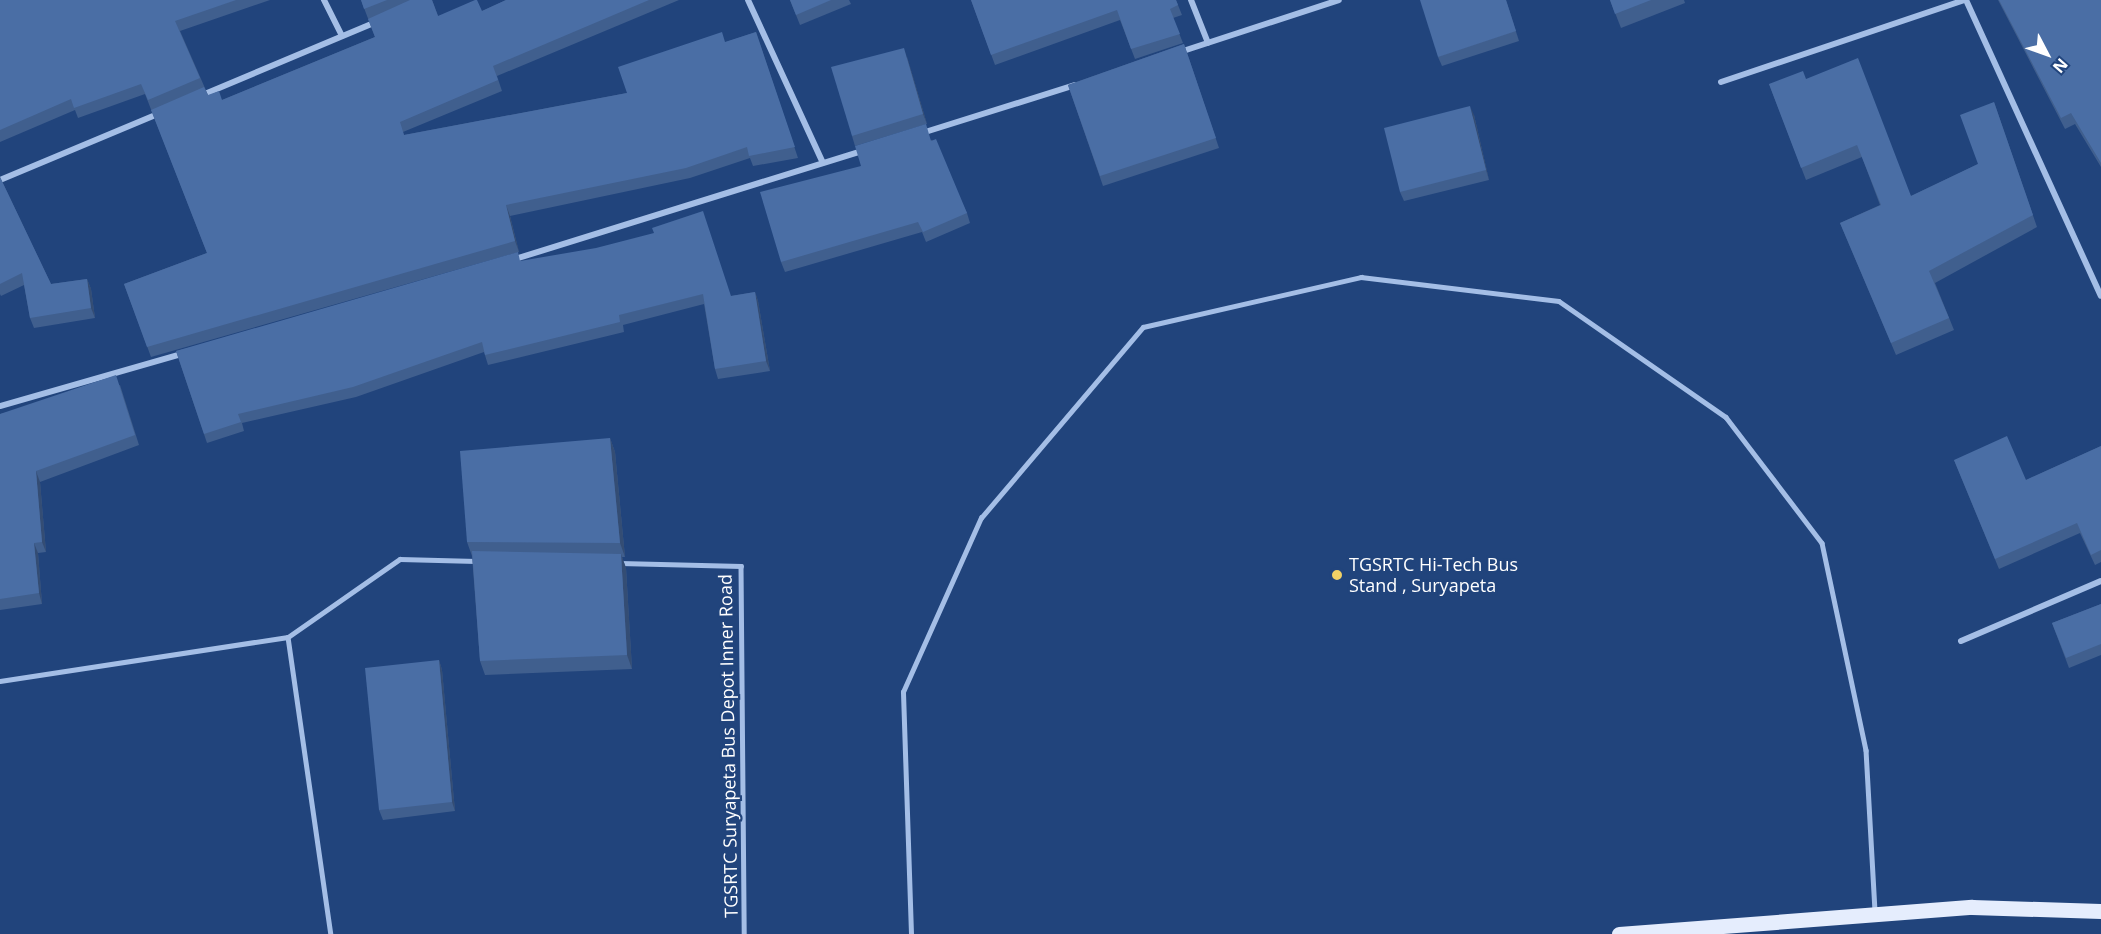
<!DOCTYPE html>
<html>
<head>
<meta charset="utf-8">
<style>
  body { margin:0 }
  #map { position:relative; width:2101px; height:934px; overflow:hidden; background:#21447c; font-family:"Open Sans",sans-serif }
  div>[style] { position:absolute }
  .service>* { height:4.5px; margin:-2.25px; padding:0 2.25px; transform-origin:2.25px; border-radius:2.25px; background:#a4bee6 }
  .minor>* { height:6px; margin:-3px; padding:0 3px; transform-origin:3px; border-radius:3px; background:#a4bee6 }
  .primary>* { height:15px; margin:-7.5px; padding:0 7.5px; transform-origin:7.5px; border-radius:7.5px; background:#e5edfd }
  .wall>* { inset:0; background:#405f8e }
  .shaded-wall>* { inset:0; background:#344d74 }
  .building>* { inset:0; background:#4a6ea5 }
  .dots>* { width:16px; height:16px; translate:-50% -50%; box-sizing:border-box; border:3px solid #21447c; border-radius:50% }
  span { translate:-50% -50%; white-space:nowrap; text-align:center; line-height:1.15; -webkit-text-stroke:4.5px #21447c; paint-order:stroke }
  .poi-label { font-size:18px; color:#fff }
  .left { translate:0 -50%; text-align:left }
  .street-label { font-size:18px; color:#fff }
  .north { position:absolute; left:2017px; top:24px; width:60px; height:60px; -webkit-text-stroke:4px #21447c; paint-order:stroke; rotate:131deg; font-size:16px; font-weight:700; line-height:24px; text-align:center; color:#fff }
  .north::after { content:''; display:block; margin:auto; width:21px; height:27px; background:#fff; clip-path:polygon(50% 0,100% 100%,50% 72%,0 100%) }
</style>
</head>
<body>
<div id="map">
  <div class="service">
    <i style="left:620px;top:563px;width:121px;rotate:1.4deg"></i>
    <i style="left:741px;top:566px;width:368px;rotate:89.5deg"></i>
    <i style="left:288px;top:637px;width:300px;rotate:81.8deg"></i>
    <i style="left:0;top:681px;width:291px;rotate:-8.7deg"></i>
    <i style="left:288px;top:637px;width:136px;rotate:-34.9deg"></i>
    <i style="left:400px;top:559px;width:76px;rotate:1.5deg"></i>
    <i style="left:911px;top:934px;width:242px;rotate:-91.9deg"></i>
    <i style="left:903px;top:692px;width:191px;rotate:-65.9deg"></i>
    <i style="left:981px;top:518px;width:250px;rotate:-49.7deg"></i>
    <i style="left:1143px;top:327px;width:224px;rotate:-12.9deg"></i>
    <i style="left:1361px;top:277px;width:199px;rotate:6.9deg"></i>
    <i style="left:1559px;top:301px;width:203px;rotate:34.8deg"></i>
    <i style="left:1726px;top:417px;width:158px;rotate:52.7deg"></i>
    <i style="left:1822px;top:543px;width:212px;rotate:78deg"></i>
    <i style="left:1866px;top:750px;width:161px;rotate:86.8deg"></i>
  </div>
  <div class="minor">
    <i style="left:324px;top:0;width:40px;rotate:63.4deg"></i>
    <i style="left:748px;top:0;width:179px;rotate:65.3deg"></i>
    <i style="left:1191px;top:0;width:46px;rotate:68.4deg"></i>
    <i style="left:1966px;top:0;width:325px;rotate:65.5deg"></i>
    <i style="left:1180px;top:52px;width:167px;rotate:-18.1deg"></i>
    <i style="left:1721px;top:82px;width:257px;rotate:-18.6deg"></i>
    <i style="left:200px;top:96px;width:191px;rotate:-22.8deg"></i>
    <i style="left:922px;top:133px;width:160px;rotate:-17.4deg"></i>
    <i style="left:0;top:180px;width:173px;rotate:-22.7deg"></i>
    <i style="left:512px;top:260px;width:368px;rotate:-17.3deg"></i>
    <i style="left:0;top:406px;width:192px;rotate:-16deg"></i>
    <i style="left:1961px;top:641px;width:152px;rotate:-23.2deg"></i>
  </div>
  <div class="primary">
    <i style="left:1619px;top:934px;width:354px;rotate:-4.4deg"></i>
    <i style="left:1972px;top:907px;width:129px;rotate:1.8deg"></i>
  </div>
  <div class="wall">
    <i style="clip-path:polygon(0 0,270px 0,180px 31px,208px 95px,222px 100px,375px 37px,361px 0,432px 0,438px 16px,482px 11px,506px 0,679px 0,497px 76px,502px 91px,403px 132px,404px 135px,627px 93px,726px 42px,756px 32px,798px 158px,753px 166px,750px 158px,690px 178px,510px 216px,519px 252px,151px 357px,124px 284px,207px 253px,145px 94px,78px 118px,75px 110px,0 142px)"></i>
    <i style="clip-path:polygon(790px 0,849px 0,851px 4px,800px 25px)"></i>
    <i style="clip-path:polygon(971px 0,1176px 0,1182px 15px,1173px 18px,1183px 43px,1135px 59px,1120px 20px,995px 65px)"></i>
    <i style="clip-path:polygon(1506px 0,1519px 41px,1442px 66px,1438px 57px)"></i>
    <i style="clip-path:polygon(1610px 0,1684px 0,1685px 3px,1621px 28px)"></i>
    <i style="clip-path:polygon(1998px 0,2101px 0,2101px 167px,2075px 124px,2065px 129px)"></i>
    <i style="clip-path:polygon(1184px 44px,1219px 148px,1103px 186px,1068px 85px)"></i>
    <i style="clip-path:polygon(907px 57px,927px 124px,855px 146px,852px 136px)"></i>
    <i style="clip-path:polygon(1806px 79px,1911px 196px,1978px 164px,1994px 102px,2037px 227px,1935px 283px,1954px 330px,1896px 355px,1840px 223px,1880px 205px,1862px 157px,1806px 180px,1769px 84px)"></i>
    <i style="clip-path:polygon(1474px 115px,1489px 180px,1404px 201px,1400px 192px)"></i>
    <i style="clip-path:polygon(932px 140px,967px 213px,970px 223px,926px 242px,922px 232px,785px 272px,781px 262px,861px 166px)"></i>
    <i style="clip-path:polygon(0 177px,51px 284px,87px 279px,91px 289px,95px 318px,34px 328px,30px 318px,24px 285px,1px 296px,0 294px)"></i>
    <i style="clip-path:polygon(521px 261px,731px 296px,755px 292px,758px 301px,770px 371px,718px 379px,715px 369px,704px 304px,623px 325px,624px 332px,488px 365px,484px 352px,356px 397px,242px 423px,244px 431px,207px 443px,176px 351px)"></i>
    <i style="clip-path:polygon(120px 385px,139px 445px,40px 482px,46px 552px,38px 553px,42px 604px,0 610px,0 414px)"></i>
    <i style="clip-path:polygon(610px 438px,615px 452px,625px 557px,622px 557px,626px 568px,632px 669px,485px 675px,480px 661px,472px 556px,467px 542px)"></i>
    <i style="clip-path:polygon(2101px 446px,2101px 562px,2095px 565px,2080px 533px,1999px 569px,1954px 460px,2026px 480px)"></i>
    <i style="clip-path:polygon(2101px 604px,2101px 655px,2069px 668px,2052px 623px)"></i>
    <i style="clip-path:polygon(439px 660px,442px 670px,455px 811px,383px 820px,379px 810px)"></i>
  </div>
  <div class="shaded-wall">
    <i style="clip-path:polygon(904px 48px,907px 57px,927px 124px,923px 114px)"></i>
    <i style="clip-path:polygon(1470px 106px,1474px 115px,1489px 180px,1486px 170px)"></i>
    <i style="clip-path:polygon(506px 205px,510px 216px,519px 252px,515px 241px)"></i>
    <i style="clip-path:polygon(87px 279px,91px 289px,95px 318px,91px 308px)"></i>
    <i style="clip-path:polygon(755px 292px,758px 301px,770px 371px,766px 361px)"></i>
    <i style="clip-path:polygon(610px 438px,615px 452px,625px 557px,620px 543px)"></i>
    <i style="clip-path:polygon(36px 471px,40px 482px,46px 552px,42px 542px)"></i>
    <i style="clip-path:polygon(34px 543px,38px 553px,42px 604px,39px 593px)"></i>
    <i style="clip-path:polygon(621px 554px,626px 568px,632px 669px,627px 655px)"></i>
    <i style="clip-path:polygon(439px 660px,442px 670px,455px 811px,452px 802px)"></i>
  </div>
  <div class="building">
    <i style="clip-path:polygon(0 0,236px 0,175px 21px,200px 78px,148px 100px,141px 84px,74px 108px,71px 99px,0 130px)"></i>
    <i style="clip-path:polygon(361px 0,387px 0,364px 9px)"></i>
    <i style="clip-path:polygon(410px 0,432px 0,438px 16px,475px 0,477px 0,482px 11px,506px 0,649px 0,493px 66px,498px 80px,400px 122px,404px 135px,627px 93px,618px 67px,722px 32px,725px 42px,756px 32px,795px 147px,749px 156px,747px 147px,686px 168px,506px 205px,515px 241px,147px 347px,124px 284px,207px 253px,151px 110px,204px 87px,208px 95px,219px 91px,222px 100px,375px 37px,368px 19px)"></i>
    <i style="clip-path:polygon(790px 0,831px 0,796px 15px)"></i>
    <i style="clip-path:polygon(971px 0,1176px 0,1178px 5px,1170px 9px,1180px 34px,1131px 49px,1117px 10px,991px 55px)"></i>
    <i style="clip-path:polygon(1420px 0,1506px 0,1516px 31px,1438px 57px)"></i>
    <i style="clip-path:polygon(1610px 0,1651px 0,1615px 14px)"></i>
    <i style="clip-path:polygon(1999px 0,2101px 0,2101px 163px,2071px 113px,2061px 118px)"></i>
    <i style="clip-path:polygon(1184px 44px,1216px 138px,1100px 176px,1068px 85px)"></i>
    <i style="clip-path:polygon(904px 48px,923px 114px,852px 136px,831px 67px)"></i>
    <i style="clip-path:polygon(1858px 58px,1911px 196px,1978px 164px,1960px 115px,1994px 102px,2033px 215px,1929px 271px,1949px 318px,1891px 343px,1840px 223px,1881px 205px,1857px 145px,1801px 168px,1769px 84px,1803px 71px,1806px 79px)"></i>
    <i style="clip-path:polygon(1470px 106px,1486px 170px,1400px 192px,1384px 128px)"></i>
    <i style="clip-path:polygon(926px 124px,931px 141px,936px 139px,967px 213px,923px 232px,918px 222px,781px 262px,760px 192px,861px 166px,855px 146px)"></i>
    <i style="clip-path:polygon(0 177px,51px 284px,87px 279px,91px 308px,30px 318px,22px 273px,0 284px)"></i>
    <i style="clip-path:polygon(703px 211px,731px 296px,755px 292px,766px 361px,715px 369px,703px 294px,619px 315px,620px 322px,485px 355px,482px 342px,353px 387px,238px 414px,241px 422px,204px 434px,176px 351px,518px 252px,520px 261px,596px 248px,654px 233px,652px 228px)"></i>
    <i style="clip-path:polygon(116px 375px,135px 435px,36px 471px,42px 542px,34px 543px,39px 593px,0 599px,0 414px)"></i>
    <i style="clip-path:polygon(2007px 436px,2026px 480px,2101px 446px,2101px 550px,2091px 555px,2077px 523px,1995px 559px,1954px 460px)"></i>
    <i style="clip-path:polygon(610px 438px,620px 543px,467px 542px,460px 451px)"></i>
    <i style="clip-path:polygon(472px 551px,621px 554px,627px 655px,480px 661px)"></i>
    <i style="clip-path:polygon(2101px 604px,2101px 644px,2066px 658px,2052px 623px)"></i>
    <i style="clip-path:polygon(439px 660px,452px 802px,379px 810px,365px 668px)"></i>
  </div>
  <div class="dots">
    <i style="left:1337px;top:575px;background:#f2d166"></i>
  </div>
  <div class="poi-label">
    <span class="left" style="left:1349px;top:575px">TGSRTC Hi-Tech Bus<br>Stand , Suryapeta</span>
  </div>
  <div class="street-label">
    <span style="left:728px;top:746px;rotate:-91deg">TGSRTC Suryapeta Bus Depot Inner Road</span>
  </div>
  <div class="north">N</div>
</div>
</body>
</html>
